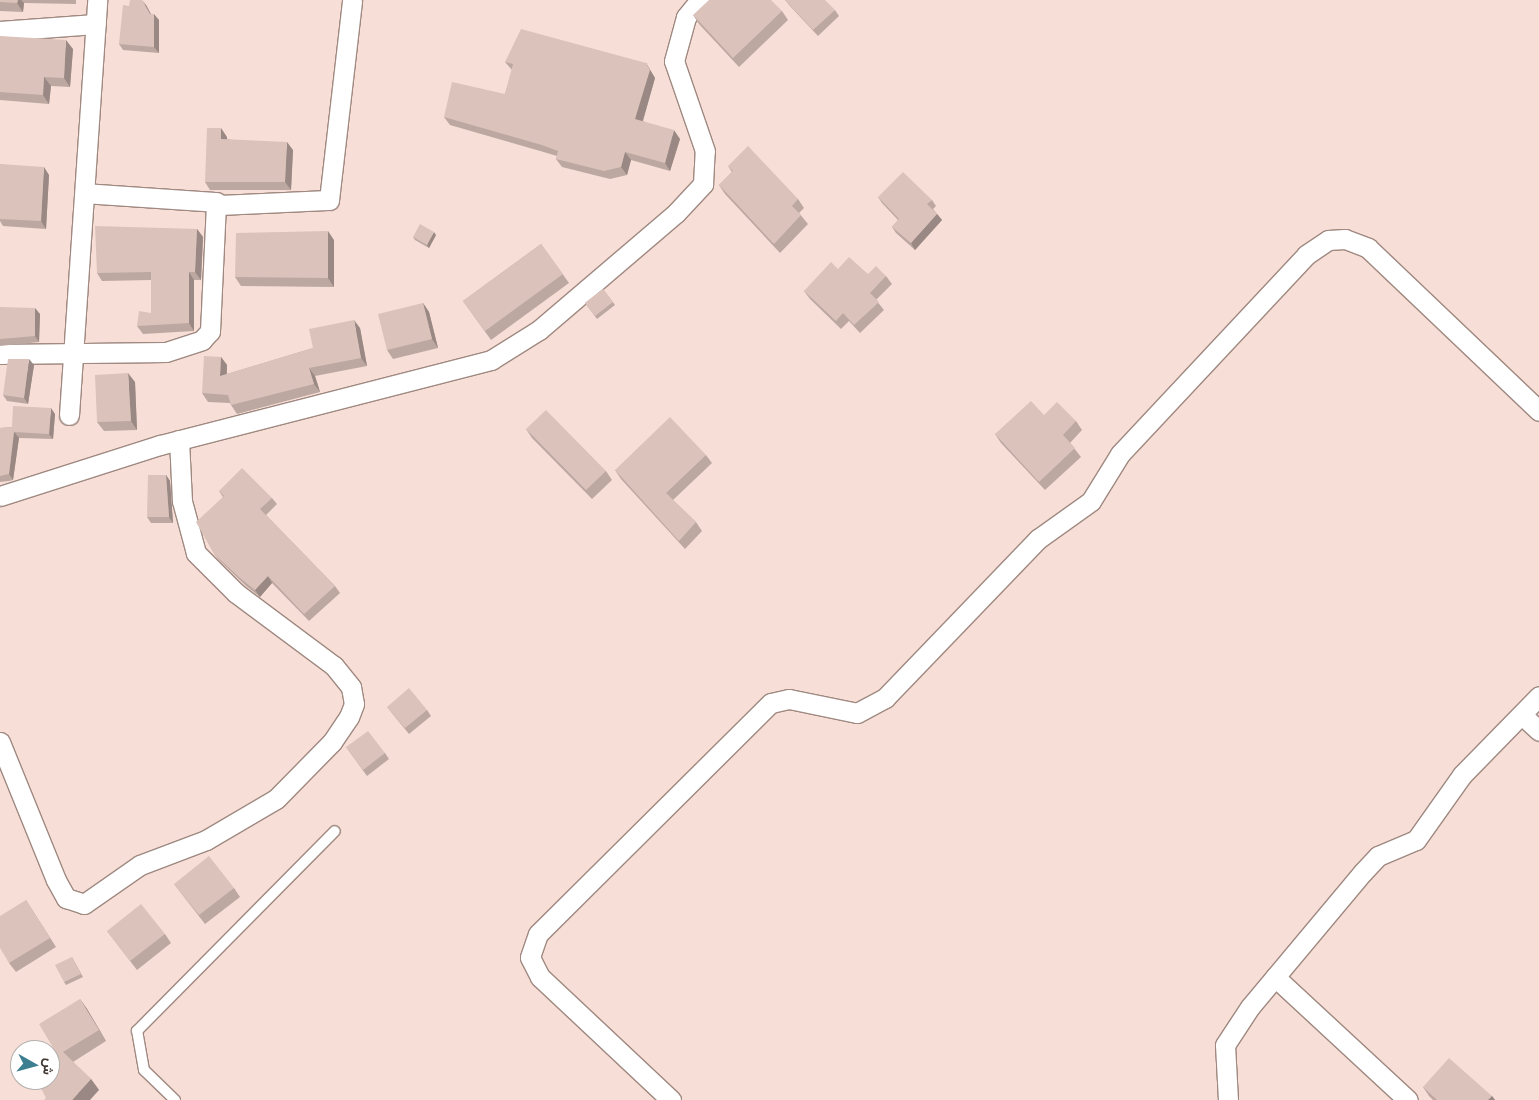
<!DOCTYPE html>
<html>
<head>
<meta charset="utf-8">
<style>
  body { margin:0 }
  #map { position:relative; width:1539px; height:1100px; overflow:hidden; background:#f7dfd7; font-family:"Roboto Condensed",Vazirmatn,sans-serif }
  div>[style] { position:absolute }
  .roads { filter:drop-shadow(1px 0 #9f8981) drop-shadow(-1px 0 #9f8981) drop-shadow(0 1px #9f8981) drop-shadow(0 -1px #9f8981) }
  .lane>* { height:10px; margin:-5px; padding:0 5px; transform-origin:5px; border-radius:5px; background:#fff }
  .street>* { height:19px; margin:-9.5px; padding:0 9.5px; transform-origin:9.5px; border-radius:9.5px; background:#fff }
  .wall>* { inset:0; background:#bca8a1 }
  .shaded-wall>* { inset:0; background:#998883 }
  .building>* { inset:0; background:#dbc3bb }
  span { translate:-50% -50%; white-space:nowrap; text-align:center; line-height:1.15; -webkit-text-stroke:4.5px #fff; paint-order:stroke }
  .north { position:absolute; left:10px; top:1040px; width:50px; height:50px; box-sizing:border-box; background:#fff; border:1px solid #b3b0ae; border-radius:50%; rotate:97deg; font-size:14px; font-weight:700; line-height:20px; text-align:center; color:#423935 }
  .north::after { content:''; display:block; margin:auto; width:18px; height:22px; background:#3d7e91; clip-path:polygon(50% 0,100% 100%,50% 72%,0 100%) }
</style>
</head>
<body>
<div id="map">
  <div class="roads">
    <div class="lane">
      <i style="left:175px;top:1100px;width:43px;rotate:-135.9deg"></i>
      <i style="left:144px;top:1070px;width:40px;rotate:-100deg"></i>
      <i style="left:137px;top:1031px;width:281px;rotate:-45.3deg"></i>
    </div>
    <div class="street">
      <i style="left:0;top:31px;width:96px;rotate:-4.2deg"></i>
      <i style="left:218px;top:205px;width:111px;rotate:-2.6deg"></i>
      <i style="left:329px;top:200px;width:201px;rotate:-83.4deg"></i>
      <i style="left:0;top:354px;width:166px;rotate:-0.7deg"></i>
      <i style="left:166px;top:352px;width:38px;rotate:-18deg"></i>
      <i style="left:202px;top:340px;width:12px;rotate:-48deg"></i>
      <i style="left:210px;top:331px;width:129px;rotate:-87.3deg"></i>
      <i style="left:216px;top:202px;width:131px;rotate:-176.1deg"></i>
      <i style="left:69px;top:415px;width:416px;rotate:-86.1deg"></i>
      <i style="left:0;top:496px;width:168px;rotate:-17.7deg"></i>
      <i style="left:160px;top:445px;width:342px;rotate:-14.4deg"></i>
      <i style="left:491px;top:360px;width:57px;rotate:-32deg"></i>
      <i style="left:539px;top:330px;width:180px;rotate:-40.5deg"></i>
      <i style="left:676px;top:213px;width:40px;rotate:-47deg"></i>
      <i style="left:703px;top:184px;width:33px;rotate:-87deg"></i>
      <i style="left:705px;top:151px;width:95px;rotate:-109deg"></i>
      <i style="left:674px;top:61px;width:46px;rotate:-74.7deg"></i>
      <i style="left:686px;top:17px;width:22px;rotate:-51deg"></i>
      <i style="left:1522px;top:715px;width:23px;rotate:43deg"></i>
      <i style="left:0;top:742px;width:149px;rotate:67.9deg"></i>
      <i style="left:56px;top:880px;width:21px;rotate:61deg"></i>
      <i style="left:66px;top:898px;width:19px;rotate:18deg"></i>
      <i style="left:84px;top:904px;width:68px;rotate:-34.9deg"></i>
      <i style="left:140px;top:865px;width:71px;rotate:-20.7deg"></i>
      <i style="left:206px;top:840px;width:81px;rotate:-30.4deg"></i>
      <i style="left:276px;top:799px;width:80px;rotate:-45.5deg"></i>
      <i style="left:332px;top:742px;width:30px;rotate:-56deg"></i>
      <i style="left:349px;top:717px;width:14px;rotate:-69deg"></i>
      <i style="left:354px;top:704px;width:17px;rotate:-100deg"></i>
      <i style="left:351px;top:687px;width:27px;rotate:-129deg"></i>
      <i style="left:334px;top:666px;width:122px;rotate:-143.3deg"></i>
      <i style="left:236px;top:593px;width:57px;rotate:-135deg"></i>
      <i style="left:196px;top:553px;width:54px;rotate:-105.1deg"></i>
      <i style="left:182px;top:501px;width:61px;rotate:-92.8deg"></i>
      <i style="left:1275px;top:977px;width:181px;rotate:42.8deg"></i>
      <i style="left:671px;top:1100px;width:180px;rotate:-136.8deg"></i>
      <i style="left:540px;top:977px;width:22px;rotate:-117deg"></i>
      <i style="left:530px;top:957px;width:24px;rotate:-71deg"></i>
      <i style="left:538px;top:934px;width:328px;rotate:-44.8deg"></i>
      <i style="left:771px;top:703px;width:18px;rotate:-13deg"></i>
      <i style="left:789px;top:699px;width:69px;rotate:11.6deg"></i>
      <i style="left:857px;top:713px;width:32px;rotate:-28deg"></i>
      <i style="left:885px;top:698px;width:221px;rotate:-46.1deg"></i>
      <i style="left:1038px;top:539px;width:65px;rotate:-35.6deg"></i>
      <i style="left:1091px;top:501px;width:55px;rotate:-58.3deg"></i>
      <i style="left:1120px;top:454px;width:272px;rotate:-46.9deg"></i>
      <i style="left:1306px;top:255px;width:27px;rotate:-34deg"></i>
      <i style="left:1328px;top:240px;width:17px;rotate:-3deg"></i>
      <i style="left:1345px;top:239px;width:25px;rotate:21deg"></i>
      <i style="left:1368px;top:248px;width:236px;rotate:43.6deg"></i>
      <i style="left:1228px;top:1100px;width:55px;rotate:-93.1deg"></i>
      <i style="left:1225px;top:1045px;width:45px;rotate:-56.7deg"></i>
      <i style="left:1250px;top:1007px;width:176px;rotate:-50.1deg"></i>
      <i style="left:1363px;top:872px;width:22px;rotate:-47deg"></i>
      <i style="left:1378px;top:856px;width:41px;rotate:-22.8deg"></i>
      <i style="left:1416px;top:840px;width:80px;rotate:-54.7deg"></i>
      <i style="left:1462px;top:775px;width:110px;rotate:-45.7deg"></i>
    </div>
  </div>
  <div class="wall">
    <i style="clip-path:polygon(0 0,76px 0,76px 4px,24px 3px,23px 12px,0 11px)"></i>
    <i style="clip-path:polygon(785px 0,835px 10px,839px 16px,818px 36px,790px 6px)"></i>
    <i style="clip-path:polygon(146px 5px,151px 14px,159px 20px,159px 53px,123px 50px,119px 44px,129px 6px)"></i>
    <i style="clip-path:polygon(782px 11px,788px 20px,739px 67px,699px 24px,693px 15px)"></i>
    <i style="clip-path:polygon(0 36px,73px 49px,70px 87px,51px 86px,49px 104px,0 100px)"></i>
    <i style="clip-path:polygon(505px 62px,646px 63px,655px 78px,643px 121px,680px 139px,670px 171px,631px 160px,627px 175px,610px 179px,562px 167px,556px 159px,557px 156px,547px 153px,450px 125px,444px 117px,505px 94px,512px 70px)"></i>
    <i style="clip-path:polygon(227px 137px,227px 139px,293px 150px,291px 190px,210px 190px,205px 182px)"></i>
    <i style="clip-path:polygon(0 164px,49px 175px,46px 229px,3px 226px,0 221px)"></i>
    <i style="clip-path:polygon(728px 166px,798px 199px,804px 208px,799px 213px,808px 224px,780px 253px,725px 194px,719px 185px,732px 172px)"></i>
    <i style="clip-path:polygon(878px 197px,932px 200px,936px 206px,933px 209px,942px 220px,915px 250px,896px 233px,892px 227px,898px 220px,882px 203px)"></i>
    <i style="clip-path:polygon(197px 229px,203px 237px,201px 280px,194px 280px,194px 331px,143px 334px,137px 326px,151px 313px,151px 280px,102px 281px,97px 273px)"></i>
    <i style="clip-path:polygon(436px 235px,429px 248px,415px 240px,413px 237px)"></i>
    <i style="clip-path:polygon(334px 240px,334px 287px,241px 286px,235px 277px)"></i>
    <i style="clip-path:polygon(541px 244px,569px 283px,491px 340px,463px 301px)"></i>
    <i style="clip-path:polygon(838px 269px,868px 274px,886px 276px,892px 284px,876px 300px,884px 310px,860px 333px,849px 321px,841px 329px,810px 299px,804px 291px)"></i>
    <i style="clip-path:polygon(603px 289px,615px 305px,597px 319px,585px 303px)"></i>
    <i style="clip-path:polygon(423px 303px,429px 312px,438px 348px,393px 359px,387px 350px)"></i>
    <i style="clip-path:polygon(0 307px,40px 314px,39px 342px,0 346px)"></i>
    <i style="clip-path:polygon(360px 328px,367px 366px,315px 376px,320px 392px,237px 414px,231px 405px,230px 403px,208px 402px,202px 393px,221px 357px,227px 365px,227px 374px,313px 348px)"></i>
    <i style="clip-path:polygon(34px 365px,28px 404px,7px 401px,3px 395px)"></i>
    <i style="clip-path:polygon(135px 382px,137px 430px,104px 431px,97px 422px)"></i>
    <i style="clip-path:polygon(55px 414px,53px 439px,19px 438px,13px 480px,9px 481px,0 482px,0 428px,12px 427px)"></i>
    <i style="clip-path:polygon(1044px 415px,1076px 421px,1082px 430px,1070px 443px,1081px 457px,1045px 490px,1001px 443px,995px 434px)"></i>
    <i style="clip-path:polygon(526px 429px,606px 471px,612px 480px,592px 499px,532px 438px)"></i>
    <i style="clip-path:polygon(706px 455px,712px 463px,673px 500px,696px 522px,702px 531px,685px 549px,621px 479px,615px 470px)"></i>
    <i style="clip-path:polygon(166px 475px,170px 481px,173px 523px,151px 523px,147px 517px)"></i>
    <i style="clip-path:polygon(219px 491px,272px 498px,277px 504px,266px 515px,335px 586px,340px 593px,309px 621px,272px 583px,260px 597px,245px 585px,219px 560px,214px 554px,223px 497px)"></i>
    <i style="clip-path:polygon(387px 707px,427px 710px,431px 716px,409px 734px)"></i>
    <i style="clip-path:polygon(346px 747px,385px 753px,389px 759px,367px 776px)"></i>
    <i style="clip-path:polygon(174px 884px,234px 888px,240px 897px,205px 924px)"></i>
    <i style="clip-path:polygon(26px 900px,56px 947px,16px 972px,9px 963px)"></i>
    <i style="clip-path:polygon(107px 931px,165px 934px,171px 943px,137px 970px)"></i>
    <i style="clip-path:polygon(72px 957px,83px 977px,66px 985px,64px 982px)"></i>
    <i style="clip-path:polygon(80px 999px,87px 1009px,106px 1041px,73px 1062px,91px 1079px,99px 1090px,46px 1098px,55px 1051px)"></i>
    <i style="clip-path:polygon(1423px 1087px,1492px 1096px,1495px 1100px,1433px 1100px,1429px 1096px)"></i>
  </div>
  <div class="shaded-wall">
    <i style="clip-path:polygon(18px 0,21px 0,24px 3px,23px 12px,17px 3px)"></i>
    <i style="clip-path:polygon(142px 0,146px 5px,154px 20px,150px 14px)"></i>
    <i style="clip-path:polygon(154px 14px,159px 20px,159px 53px,154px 47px)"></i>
    <i style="clip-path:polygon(66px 40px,73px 49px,70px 87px,64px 78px)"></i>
    <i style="clip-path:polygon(646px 63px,655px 78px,641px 127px,635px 119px)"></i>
    <i style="clip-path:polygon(44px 77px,51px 86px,49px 104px,43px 95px)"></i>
    <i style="clip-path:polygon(221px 128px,227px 137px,227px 148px,221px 139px)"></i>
    <i style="clip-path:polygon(674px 130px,680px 139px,670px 171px,665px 163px)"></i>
    <i style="clip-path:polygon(287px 142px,293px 150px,291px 190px,285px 182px)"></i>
    <i style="clip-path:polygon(625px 152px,631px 160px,627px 175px,621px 167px)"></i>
    <i style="clip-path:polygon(44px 167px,49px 175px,46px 229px,41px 221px)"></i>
    <i style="clip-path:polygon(937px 214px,942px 220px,915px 250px,911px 243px)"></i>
    <i style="clip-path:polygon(197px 229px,203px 237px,201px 280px,195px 272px)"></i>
    <i style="clip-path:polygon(328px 231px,334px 240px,334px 287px,328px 278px)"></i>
    <i style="clip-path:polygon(434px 232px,436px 235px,429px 248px,427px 245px)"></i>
    <i style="clip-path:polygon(189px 272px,194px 280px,194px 331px,189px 323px)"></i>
    <i style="clip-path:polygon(423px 303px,429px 312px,438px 348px,432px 339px)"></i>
    <i style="clip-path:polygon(35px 308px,40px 314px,39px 342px,35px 336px)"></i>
    <i style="clip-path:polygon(354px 320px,360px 328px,367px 366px,361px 358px)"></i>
    <i style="clip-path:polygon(221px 357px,227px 365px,226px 384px,220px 376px)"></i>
    <i style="clip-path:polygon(29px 359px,34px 365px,28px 404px,24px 398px)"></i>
    <i style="clip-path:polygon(309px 368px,315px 376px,320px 392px,314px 384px)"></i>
    <i style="clip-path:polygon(128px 373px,135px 382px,137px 430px,131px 421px)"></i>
    <i style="clip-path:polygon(51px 408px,55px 414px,53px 439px,49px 434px)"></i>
    <i style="clip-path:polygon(14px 432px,19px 438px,13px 480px,9px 474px)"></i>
    <i style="clip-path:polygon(166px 475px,170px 481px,173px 523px,169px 517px)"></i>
    <i style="clip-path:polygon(268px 576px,272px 583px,260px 597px,255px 590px)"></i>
    <i style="clip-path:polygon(80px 999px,87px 1009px,106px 1041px,99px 1030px)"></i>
    <i style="clip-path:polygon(91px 1079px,99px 1090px,90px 1100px,72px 1100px)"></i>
    <i style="clip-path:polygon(1492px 1096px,1495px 1100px,1488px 1100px)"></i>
  </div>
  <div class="building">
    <i style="clip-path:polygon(0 0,18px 0,17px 3px,0 2px)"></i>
    <i style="clip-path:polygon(130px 0,142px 0,150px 14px,154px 14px,154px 47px,119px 44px,123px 5px,129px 6px)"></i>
    <i style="clip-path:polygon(709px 0,771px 0,782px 11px,733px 58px,693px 15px)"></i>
    <i style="clip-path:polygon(785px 0,825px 0,835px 10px,813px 30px)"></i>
    <i style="clip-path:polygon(521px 29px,646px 63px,650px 70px,635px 119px,674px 130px,665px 163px,625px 152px,621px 167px,604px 171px,556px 159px,558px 151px,542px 145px,444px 117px,452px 82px,505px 94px,513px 64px,505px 62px)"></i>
    <i style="clip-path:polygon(0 36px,66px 40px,64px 78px,44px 77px,43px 95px,0 92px)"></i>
    <i style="clip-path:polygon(207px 128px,221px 128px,221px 139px,287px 142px,285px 182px,205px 182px)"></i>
    <i style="clip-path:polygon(748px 146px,798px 199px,792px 206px,801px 215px,774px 244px,719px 185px,733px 171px,728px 166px)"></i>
    <i style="clip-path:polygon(0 164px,44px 167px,41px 221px,0 219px)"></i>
    <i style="clip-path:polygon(903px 172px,932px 200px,927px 204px,937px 214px,911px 243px,892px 227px,899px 219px,878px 197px)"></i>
    <i style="clip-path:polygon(420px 224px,434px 232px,427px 245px,413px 237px)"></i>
    <i style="clip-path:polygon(95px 226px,197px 229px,195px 272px,189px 272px,189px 323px,137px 326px,139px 311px,151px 313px,151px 272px,97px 273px)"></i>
    <i style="clip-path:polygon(328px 231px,328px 278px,235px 277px,236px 233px)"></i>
    <i style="clip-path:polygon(541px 244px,563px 274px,485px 331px,463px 301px)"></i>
    <i style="clip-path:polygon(849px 257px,868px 274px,876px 266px,886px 276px,870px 293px,879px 302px,854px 325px,843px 313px,836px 321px,804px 291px,831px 262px,838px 269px)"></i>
    <i style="clip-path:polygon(603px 289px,613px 302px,595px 316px,585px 303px)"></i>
    <i style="clip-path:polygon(423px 303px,432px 339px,387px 350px,378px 314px)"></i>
    <i style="clip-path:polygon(0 307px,35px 308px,35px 336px,0 339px)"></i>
    <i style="clip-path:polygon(354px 320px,361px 358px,309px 368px,314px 384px,231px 405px,228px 395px,202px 393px,204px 356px,221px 357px,220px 376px,313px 348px,309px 329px)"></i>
    <i style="clip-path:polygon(8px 359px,29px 359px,24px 398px,3px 395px)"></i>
    <i style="clip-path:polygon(128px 373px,131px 421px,97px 422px,95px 375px)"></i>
    <i style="clip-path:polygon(1031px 401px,1044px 415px,1057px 402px,1076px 421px,1063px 435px,1075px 448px,1039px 482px,995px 434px)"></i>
    <i style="clip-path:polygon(13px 406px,51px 408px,49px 434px,14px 432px,9px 474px,0 476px,0 428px,12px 427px)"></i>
    <i style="clip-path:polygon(546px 410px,606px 471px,586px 490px,526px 429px)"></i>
    <i style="clip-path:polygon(670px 417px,706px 455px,666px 493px,696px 522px,679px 541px,615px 470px)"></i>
    <i style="clip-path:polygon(242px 468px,272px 498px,260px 509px,335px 586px,304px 614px,268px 576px,255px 590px,240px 578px,214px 554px,196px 522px,224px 496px,219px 491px)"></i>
    <i style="clip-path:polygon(148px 475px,166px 475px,169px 517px,147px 517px)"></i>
    <i style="clip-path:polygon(409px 688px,427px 710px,405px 728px,387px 707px)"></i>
    <i style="clip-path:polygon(368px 731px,385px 753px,363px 770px,346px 747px)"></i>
    <i style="clip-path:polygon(209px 856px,234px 888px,199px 915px,174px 884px)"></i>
    <i style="clip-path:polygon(26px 900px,50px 938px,9px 963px,0 948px,0 916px)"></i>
    <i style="clip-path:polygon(141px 904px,165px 934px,130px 961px,107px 931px)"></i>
    <i style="clip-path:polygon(72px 957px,81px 974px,64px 982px,55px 965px)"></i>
    <i style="clip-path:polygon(80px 999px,99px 1030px,63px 1052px,91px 1079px,72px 1100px,44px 1100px,46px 1098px,37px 1080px,50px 1080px,50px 1054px,55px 1051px,39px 1024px)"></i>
    <i style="clip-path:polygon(1449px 1058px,1492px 1096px,1488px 1100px,1437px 1100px,1423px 1087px)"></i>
  </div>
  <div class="north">ش</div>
</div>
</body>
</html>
